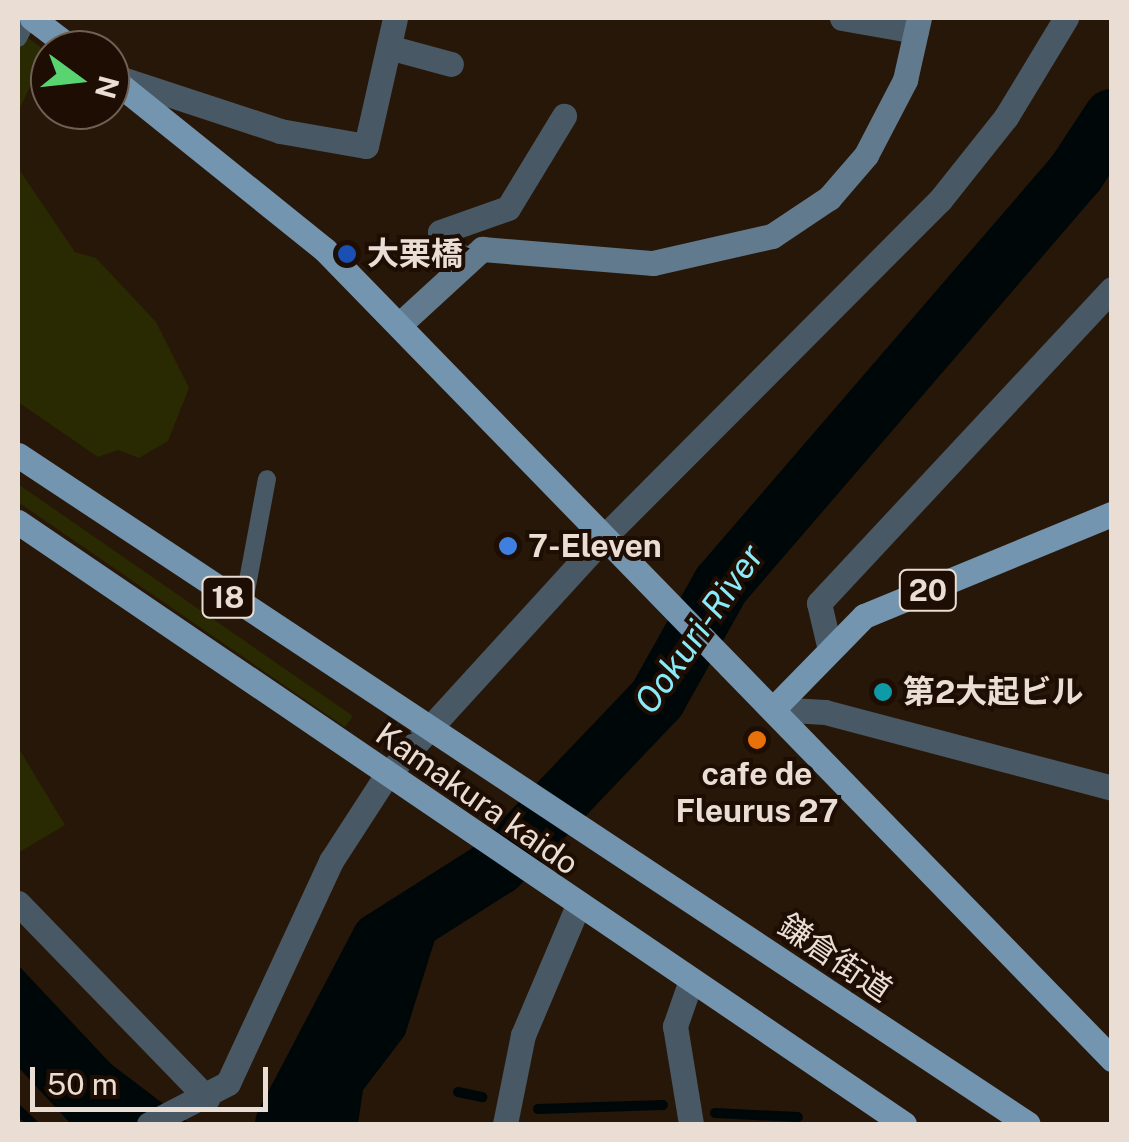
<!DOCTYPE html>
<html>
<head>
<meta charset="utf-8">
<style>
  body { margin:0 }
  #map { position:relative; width:1129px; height:1142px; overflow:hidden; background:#271708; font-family:"Public Sans","Noto Sans JP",sans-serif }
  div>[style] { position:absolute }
  .green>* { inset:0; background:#292902 }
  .water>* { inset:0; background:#000709 }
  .stream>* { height:10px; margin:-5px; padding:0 5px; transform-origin:5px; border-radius:5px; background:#000709 }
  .river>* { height:58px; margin:-29px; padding:0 29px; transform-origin:29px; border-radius:29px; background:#000709 }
  .lane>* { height:18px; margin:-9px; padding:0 9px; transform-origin:9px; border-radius:9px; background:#485864 }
  .street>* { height:25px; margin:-12.5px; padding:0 12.5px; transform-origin:12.5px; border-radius:12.5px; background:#485864 }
  .secondary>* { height:25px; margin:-12.5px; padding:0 12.5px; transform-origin:12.5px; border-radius:12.5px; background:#617a8e }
  .primary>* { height:25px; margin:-12.5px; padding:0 12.5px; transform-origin:12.5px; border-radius:12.5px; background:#7495af }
  .dots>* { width:28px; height:28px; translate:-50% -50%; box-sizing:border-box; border:5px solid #1d0d02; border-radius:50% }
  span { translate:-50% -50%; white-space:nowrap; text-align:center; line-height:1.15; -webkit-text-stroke:8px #1d0d02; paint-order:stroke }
  .shield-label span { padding:2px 8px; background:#1d0d02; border:2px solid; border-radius:8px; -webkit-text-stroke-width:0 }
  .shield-label { font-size:30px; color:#e9ddd4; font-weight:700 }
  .poi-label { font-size:32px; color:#e9ddd4; font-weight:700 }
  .left { translate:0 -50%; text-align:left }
  .street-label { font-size:32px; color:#e9ddd4 }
  .water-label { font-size:35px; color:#8aeaf8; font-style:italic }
  .frame { position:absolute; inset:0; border:20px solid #e9ddd4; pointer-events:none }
  .north { position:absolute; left:30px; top:30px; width:100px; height:100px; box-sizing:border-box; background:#1d0d02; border:2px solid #6f6056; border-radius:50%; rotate:105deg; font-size:28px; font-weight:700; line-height:40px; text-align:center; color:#e9ddd4 }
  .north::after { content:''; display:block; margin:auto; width:35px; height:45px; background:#58d570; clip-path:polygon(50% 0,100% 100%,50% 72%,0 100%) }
  .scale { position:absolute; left:30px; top:1067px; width:238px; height:45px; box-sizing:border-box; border:5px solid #e9ddd4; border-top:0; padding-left:12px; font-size:30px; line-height:35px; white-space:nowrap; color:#e9ddd4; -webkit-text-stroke:8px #1d0d02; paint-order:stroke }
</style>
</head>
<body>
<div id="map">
  <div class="green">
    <i style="clip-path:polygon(18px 30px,47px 52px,18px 112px)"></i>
    <i style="clip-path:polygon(18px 168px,75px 252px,96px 258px,156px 322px,189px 388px,168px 441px,139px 458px,118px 450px,98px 457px,18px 402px)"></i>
    <i style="clip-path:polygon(18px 484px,353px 716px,345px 727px,18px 502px)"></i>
    <i style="clip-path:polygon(18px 747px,65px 825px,18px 853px)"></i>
  </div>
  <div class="water">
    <i style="clip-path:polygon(448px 898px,405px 1035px,363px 1090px,358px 1124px,260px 1124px,380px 941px)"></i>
    <i style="clip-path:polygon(18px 965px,111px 1064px,190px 1124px,71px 1124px,18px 1067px)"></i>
  </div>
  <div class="stream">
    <i style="left:458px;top:1092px;width:25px;rotate:12deg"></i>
    <i style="left:538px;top:1109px;width:125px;rotate:-1.8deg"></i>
    <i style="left:18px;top:1110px;width:21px;rotate:43deg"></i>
    <i style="left:715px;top:1113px;width:83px;rotate:2.8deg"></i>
  </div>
  <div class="river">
    <i style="left:284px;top:1124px;width:207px;rotate:-62.3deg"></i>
    <i style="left:380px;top:941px;width:140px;rotate:-32.4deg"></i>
    <i style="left:498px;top:866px;width:231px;rotate:-46.4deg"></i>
    <i style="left:657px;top:699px;width:131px;rotate:-60.7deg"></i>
    <i style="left:721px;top:585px;width:544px;rotate:-49.25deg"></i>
    <i style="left:1076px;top:173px;width:66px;rotate:-56.8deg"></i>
  </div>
  <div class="lane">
    <i style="left:18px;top:38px;width:22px;rotate:-63deg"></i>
    <i style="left:243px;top:607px;width:130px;rotate:-79.4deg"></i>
  </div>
  <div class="street">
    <i style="left:842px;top:18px;width:75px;rotate:10deg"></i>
    <i style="left:392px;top:48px;width:61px;rotate:15.2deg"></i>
    <i style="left:110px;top:75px;width:179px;rotate:18.2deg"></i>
    <i style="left:280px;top:131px;width:87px;rotate:9.9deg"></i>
    <i style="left:366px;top:146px;width:131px;rotate:-77.2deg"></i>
    <i style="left:461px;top:259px;width:34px;rotate:-128deg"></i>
    <i style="left:440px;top:232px;width:72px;rotate:-19.4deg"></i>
    <i style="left:508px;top:208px;width:108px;rotate:-58.7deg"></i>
    <i style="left:830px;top:650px;width:48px;rotate:-103.2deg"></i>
    <i style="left:819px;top:603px;width:429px;rotate:-47deg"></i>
    <i style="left:773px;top:709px;width:52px;rotate:3.3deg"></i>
    <i style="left:825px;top:712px;width:297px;rotate:14.8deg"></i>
    <i style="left:18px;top:903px;width:272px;rotate:45.9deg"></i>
    <i style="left:690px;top:983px;width:46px;rotate:109.2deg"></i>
    <i style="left:675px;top:1026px;width:99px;rotate:80.7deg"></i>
    <i style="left:149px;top:1124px;width:89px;rotate:-27.4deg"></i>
    <i style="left:228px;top:1083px;width:245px;rotate:-65.1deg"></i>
    <i style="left:331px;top:861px;width:101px;rotate:-57.1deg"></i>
    <i style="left:386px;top:776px;width:322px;rotate:-47.6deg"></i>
    <i style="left:603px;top:538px;width:477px;rotate:-45.1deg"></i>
    <i style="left:940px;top:200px;width:106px;rotate:-51.5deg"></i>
    <i style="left:1006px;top:117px;width:116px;rotate:-58.8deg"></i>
    <i style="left:505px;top:1124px;width:91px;rotate:-78.6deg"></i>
    <i style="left:523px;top:1035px;width:138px;rotate:-67deg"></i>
  </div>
  <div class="secondary">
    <i style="left:399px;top:325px;width:113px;rotate:-42.5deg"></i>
    <i style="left:482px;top:249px;width:172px;rotate:4.7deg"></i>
    <i style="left:653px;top:263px;width:122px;rotate:-12.8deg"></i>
    <i style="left:772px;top:236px;width:69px;rotate:-33.7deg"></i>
    <i style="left:829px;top:198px;width:57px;rotate:-49.3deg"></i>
    <i style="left:866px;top:155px;width:85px;rotate:-62.5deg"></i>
    <i style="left:905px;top:80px;width:64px;rotate:-77.3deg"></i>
  </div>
  <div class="primary">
    <i style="left:32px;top:18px;width:53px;rotate:37.3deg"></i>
    <i style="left:110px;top:77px;width:276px;rotate:38.8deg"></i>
    <i style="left:325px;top:250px;width:1129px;rotate:45.79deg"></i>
    <i style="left:18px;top:455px;width:1211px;rotate:33.52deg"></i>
    <i style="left:18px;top:522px;width:1071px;rotate:34.19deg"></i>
    <i style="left:773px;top:709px;width:130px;rotate:-45.6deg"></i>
    <i style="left:864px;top:616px;width:268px;rotate:-22.4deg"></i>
  </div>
  <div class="dots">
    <i style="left:347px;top:254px;background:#1a4fb4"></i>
    <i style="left:508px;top:546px;background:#3f7fe0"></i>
    <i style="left:883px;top:692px;background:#0f9aa8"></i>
    <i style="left:757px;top:740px;background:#e8710a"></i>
  </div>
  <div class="shield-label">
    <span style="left:928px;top:590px">20</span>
    <span style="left:228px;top:597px">18</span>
  </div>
  <div class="poi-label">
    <span class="left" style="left:367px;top:254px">大栗橋</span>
    <span class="left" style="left:528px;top:546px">7-Eleven</span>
    <span class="left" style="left:903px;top:692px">第2大起ビル</span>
    <span style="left:757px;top:793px">cafe de<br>Fleurus 27</span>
  </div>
  <div class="street-label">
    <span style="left:477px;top:799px;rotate:35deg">Kamakura kaido</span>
    <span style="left:835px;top:958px;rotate:34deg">鎌倉街道</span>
  </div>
  <div class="water-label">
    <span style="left:699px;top:629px;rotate:-55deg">Ookuri-River</span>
  </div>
  <div class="frame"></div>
  <div class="north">N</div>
  <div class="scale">50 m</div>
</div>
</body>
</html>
